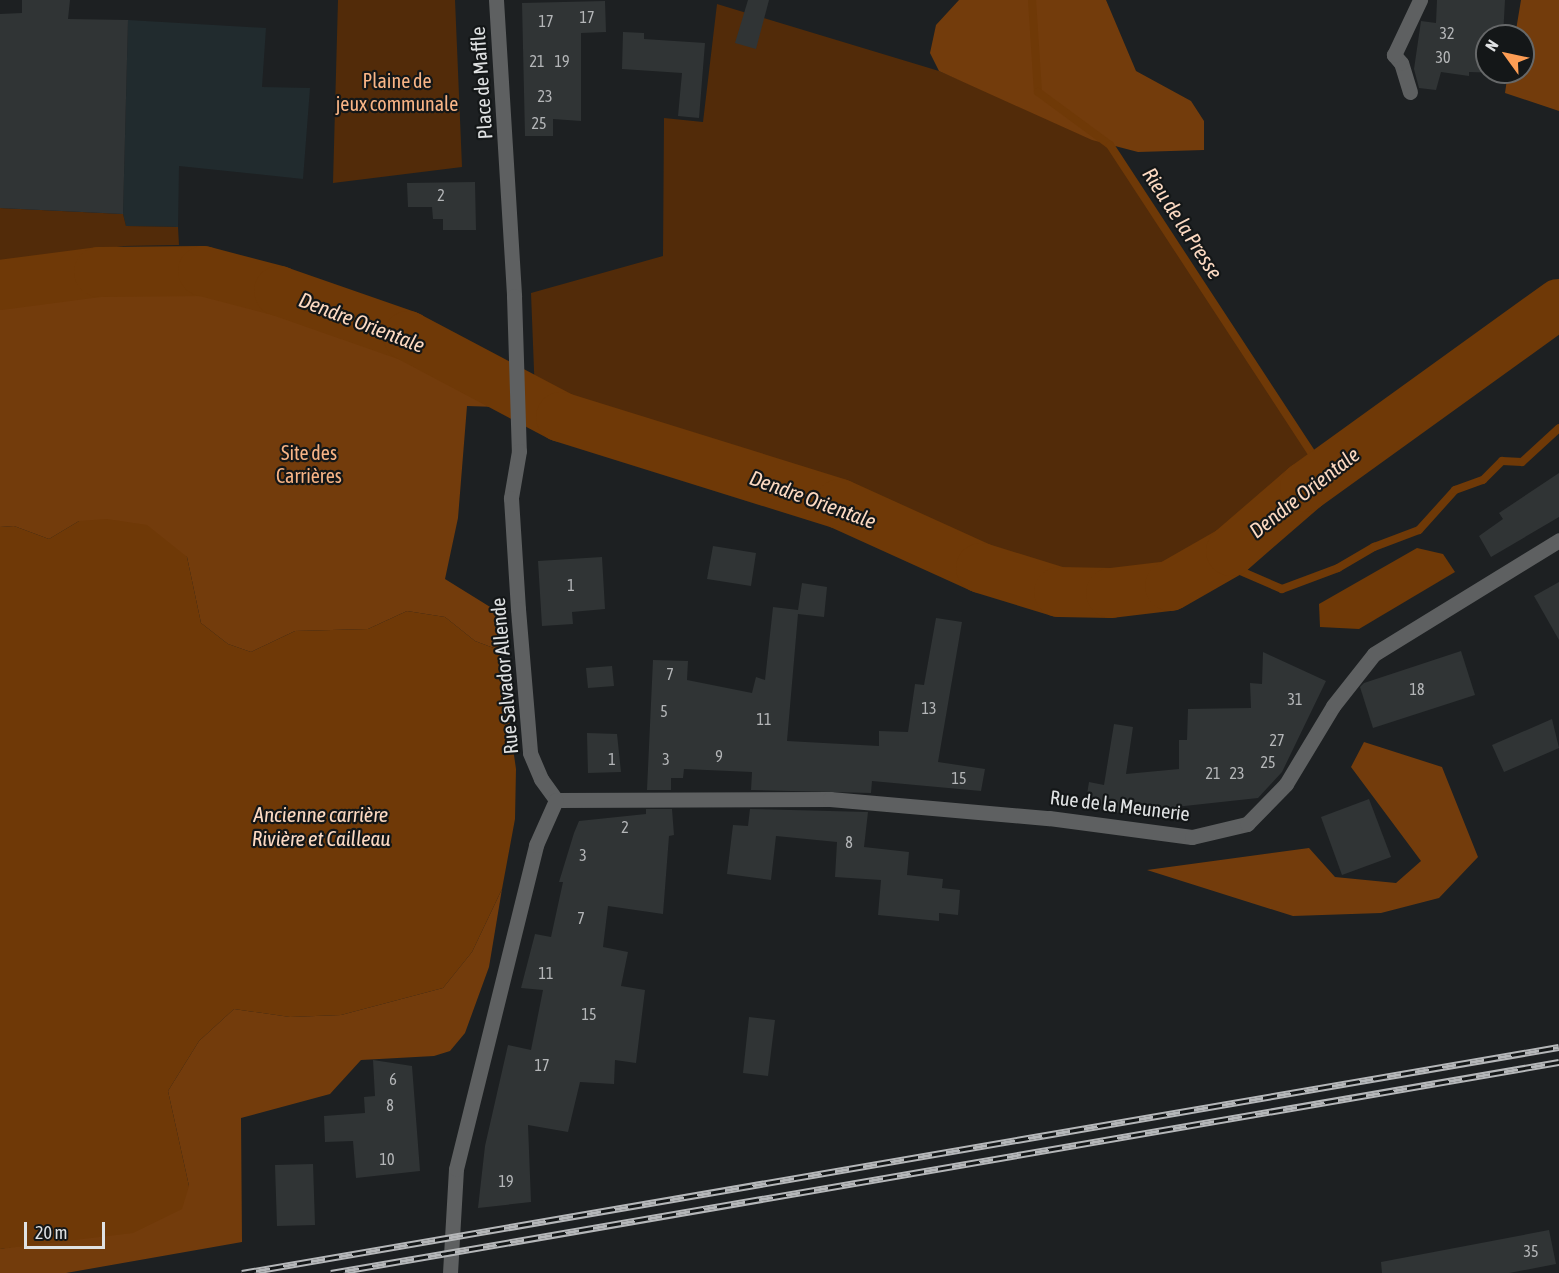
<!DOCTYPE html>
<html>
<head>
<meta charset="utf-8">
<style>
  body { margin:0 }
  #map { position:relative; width:1559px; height:1273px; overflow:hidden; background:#1d2022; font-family:"Asap Condensed",sans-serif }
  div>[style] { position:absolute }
  .built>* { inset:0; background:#212b2e }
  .green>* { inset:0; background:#522b09 }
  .forest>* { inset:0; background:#733c0c }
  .water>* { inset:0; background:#6f3907 }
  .stream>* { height:8px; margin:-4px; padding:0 4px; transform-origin:4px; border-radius:4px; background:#6f3907 }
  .river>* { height:50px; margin:-25px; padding:0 25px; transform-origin:25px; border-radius:25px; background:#6f3907 }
  .building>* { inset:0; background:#303435 }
  .minor>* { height:15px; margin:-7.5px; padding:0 7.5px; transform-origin:7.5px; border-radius:7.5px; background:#5e6061 }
  .rail>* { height:7px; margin-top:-3.5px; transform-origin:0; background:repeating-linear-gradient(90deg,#141718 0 14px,#b5b7b9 0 28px); box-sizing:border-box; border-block:2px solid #b5b7b9 }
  span { translate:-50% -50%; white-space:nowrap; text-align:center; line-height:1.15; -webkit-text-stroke:4.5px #141718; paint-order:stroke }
  .number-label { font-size:16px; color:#b4b6b8 }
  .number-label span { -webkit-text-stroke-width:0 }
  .park-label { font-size:20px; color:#f9b586 }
  .street-label { font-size:20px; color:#e0e2e3 }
  .water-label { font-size:21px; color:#fddac2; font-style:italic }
  .north { position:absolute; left:1475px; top:24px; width:60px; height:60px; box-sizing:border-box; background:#141718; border:2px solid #666869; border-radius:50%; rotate:303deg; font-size:16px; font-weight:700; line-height:24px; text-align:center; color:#e0e2e3 }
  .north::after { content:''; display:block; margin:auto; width:21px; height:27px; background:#fd9d54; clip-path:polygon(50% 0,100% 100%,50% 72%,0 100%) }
  .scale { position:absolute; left:24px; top:1222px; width:81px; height:27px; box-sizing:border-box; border:3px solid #e0e2e3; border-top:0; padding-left:8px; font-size:18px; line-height:21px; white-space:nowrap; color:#e0e2e3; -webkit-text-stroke:4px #141718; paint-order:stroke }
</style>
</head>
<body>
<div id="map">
  <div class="built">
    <i style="clip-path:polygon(128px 20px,266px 28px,262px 87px,310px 88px,303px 179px,179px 166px,178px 227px,126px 226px,123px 214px)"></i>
  </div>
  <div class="green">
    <i style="clip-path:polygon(338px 0,455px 0,462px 167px,333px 183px)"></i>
    <i style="clip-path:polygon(717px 4px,939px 71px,1110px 144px,1325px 473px,1231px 551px,1170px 586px,1111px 593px,1059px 592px,981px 568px,840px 504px,535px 396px,531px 293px,663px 256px,664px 118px,703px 122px)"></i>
    <i style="clip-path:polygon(0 208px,123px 214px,126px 226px,178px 227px,179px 245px,124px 246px,0 263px)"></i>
  </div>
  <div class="forest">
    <i style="clip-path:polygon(959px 0,1106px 0,1136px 71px,1191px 101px,1204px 121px,1204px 150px,1138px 152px,1092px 140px,939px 71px,930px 53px,936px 25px)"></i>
    <i style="clip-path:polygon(1521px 0,1559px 0,1559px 111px,1505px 93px,1508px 72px,1523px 72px,1523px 36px,1515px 36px)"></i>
    <i style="clip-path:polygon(203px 271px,279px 291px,408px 336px,491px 383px,497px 407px,467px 406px,458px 518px,445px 579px,495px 610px,499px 650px,475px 641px,445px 617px,407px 611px,368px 629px,295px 631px,251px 652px,228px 644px,201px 623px,187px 557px,79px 521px,49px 539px,14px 526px,0 527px,0 285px,99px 272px)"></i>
    <i style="clip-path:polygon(1364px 742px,1442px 767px,1478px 857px,1439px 898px,1381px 913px,1293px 916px,1147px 870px,1309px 848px,1335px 877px,1396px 883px,1421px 861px,1351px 767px)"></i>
    <i style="clip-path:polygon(502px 889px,489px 967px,465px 1033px,450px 1051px,434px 1056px,361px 1060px,330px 1094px,241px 1118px,242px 1242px,66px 1273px,0 1273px,0 1249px,50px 1240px,189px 1186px,168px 1091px,199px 1041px,234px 1009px,290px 1017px,341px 1015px,443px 988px,472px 952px)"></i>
  </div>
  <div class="water">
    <i style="clip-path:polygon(107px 519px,147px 525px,187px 557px,201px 623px,228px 644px,251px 652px,295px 631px,368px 629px,407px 611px,445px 617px,475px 641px,499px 650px,516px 769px,515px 819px,502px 889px,472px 952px,443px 988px,341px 1015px,290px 1017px,234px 1009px,199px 1041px,168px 1091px,189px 1186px,182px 1209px,133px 1233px,0 1249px,0 527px,14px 526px,49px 539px,79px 521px)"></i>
    <i style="clip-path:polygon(1417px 548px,1443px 554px,1455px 572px,1359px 629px,1320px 627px,1319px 604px)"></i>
  </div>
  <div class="stream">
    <i style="left:1032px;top:0;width:92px;rotate:86.3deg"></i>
    <i style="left:1038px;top:92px;width:89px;rotate:36.4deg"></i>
    <i style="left:1110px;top:145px;width:392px;rotate:56.8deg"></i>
    <i style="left:1215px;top:560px;width:73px;rotate:23.4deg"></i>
    <i style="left:1282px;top:589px;width:60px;rotate:-20.6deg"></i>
    <i style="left:1338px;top:568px;width:42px;rotate:-30.3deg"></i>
    <i style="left:1374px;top:547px;width:48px;rotate:-20.7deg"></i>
    <i style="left:1419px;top:530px;width:54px;rotate:-48deg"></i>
    <i style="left:1455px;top:490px;width:30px;rotate:-20deg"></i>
    <i style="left:1483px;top:480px;width:27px;rotate:-45deg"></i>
    <i style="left:1502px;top:461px;width:20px;rotate:3deg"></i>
    <i style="left:1522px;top:462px;width:50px;rotate:-42.6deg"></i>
  </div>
  <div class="river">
    <i style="left:0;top:285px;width:100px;rotate:-7.5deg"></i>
    <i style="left:99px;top:272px;width:104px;rotate:-0.6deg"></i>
    <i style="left:203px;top:271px;width:79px;rotate:14.7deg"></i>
    <i style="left:279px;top:291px;width:137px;rotate:19.2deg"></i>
    <i style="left:408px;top:336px;width:173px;rotate:27.9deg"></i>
    <i style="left:561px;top:417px;width:292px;rotate:17.3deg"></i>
    <i style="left:840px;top:504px;width:155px;rotate:24.4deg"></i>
    <i style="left:981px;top:568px;width:82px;rotate:17.1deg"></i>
    <i style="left:1059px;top:592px;width:52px;rotate:1.1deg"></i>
    <i style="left:1111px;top:593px;width:59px;rotate:-6.8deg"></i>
    <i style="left:1170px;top:586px;width:70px;rotate:-29.8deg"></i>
    <i style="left:1231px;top:551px;width:98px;rotate:-40.9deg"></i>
    <i style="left:1305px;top:487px;width:313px;rotate:-35.8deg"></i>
  </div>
  <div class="building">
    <i style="clip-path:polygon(22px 0,70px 0,68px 19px,128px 20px,123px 214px,0 208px,0 14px,22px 13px)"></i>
    <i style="clip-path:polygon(748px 0,769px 0,756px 49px,735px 43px)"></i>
    <i style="clip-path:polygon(1437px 0,1505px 0,1503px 36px,1487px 36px,1487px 72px,1501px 73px,1469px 72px,1469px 76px,1441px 72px,1436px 90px,1419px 88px,1414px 69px,1421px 21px,1436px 23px)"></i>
    <i style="clip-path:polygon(605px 1px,606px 32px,581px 33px,581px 121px,553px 119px,553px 136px,525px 136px,522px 3px)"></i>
    <i style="clip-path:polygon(623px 32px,644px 33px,644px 39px,705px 43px,699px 118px,678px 116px,682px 73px,622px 69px)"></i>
    <i style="clip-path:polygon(475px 182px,476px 230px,443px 230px,443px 219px,433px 219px,432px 207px,408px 207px,407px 183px)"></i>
    <i style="clip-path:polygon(1559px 473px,1559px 517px,1491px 557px,1479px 536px,1503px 519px,1499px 513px)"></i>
    <i style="clip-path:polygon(713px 546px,756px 553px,751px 586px,707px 579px)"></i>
    <i style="clip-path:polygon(602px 557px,605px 609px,572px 612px,573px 624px,542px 626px,538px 561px)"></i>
    <i style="clip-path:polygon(1559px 582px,1559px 640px,1534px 596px)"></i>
    <i style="clip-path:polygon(802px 583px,827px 587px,824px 617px,798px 614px,787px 741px,879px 746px,879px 731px,908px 732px,915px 684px,924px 685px,936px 618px,962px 622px,938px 762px,985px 769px,981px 791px,872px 781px,871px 793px,751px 790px,752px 772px,684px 769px,683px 778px,671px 778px,671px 790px,647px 790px,653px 660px,688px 661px,687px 680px,752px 693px,756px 677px,765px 680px,773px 607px,798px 610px)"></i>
    <i style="clip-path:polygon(1461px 651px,1475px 695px,1373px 728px,1360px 687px,1364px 683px)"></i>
    <i style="clip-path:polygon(1263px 652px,1326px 681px,1282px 772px,1258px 798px,1120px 813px,1085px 807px,1089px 782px,1104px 785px,1114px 724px,1133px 727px,1126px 774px,1179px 769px,1179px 740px,1187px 740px,1188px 709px,1251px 708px,1250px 683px,1262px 684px)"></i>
    <i style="clip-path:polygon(612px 666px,614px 686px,588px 688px,586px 668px)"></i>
    <i style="clip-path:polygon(1552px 719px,1559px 748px,1504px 772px,1492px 745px)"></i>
    <i style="clip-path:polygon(587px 733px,617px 734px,621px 772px,588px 773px)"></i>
    <i style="clip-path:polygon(1369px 799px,1391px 857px,1342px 875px,1321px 817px)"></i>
    <i style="clip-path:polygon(646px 809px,672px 809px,674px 835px,669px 836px,663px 914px,608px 906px,603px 947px,628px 952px,621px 986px,645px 990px,636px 1063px,615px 1060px,614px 1084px,580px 1082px,568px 1132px,528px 1125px,531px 1202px,478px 1208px,485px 1146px,508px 1045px,531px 1050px,543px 990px,521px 988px,535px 934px,551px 937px,563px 882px,559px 882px,574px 833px,579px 821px,646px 814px)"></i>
    <i style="clip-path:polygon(750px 809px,868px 812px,864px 847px,909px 852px,907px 875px,943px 879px,942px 888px,960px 890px,958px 915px,939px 913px,939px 921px,878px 915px,881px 880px,835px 877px,837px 842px,776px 836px,771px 880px,727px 874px,733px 825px,748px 826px)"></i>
    <i style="clip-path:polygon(749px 1017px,775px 1020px,768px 1076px,743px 1073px)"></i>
    <i style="clip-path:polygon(373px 1060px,412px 1066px,420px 1171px,356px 1178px,353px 1141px,325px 1142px,324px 1116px,365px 1113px,364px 1097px,375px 1096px)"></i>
    <i style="clip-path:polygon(313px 1164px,315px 1225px,277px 1226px,275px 1165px)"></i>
    <i style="clip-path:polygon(1549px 1230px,1556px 1264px,1509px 1273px,1382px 1273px,1381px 1262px)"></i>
  </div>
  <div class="minor">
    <i style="left:496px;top:0;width:297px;rotate:86.5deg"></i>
    <i style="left:514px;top:296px;width:155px;rotate:88.2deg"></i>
    <i style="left:519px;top:451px;width:48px;rotate:99.7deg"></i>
    <i style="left:511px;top:498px;width:111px;rotate:86.4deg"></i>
    <i style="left:518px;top:609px;width:144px;rotate:85.2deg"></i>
    <i style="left:530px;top:753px;width:28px;rotate:67deg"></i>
    <i style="left:541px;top:779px;width:26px;rotate:54deg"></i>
    <i style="left:1410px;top:92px;width:30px;rotate:-107deg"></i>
    <i style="left:1401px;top:63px;width:11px;rotate:-131deg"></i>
    <i style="left:1394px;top:55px;width:61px;rotate:-64.7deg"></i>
    <i style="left:556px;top:800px;width:274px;rotate:-0.2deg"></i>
    <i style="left:830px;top:799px;width:220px;rotate:5deg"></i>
    <i style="left:1049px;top:818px;width:144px;rotate:7.6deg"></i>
    <i style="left:1192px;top:837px;width:57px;rotate:-13.3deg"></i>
    <i style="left:1247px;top:824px;width:56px;rotate:-45.7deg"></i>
    <i style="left:1286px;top:784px;width:91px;rotate:-58.9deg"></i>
    <i style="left:1333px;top:706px;width:66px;rotate:-51.7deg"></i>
    <i style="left:1374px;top:654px;width:217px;rotate:-31.6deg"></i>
    <i style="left:450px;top:1273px;width:104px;rotate:-86.7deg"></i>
    <i style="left:456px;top:1169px;width:334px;rotate:-76.1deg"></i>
    <i style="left:536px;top:845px;width:49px;rotate:-66deg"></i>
  </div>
  <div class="rail">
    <i style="left:242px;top:1273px;width:1336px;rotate:-9.74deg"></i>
    <i style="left:331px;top:1273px;width:1246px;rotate:-9.75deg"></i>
  </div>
  <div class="number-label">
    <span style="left:587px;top:17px">17</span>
    <span style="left:546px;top:21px">17</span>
    <span style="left:1447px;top:33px">32</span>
    <span style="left:1443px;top:57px">30</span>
    <span style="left:537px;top:61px">21</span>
    <span style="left:562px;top:61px">19</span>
    <span style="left:545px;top:96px">23</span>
    <span style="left:539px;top:123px">25</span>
    <span style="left:441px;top:195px">2</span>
    <span style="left:571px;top:585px">1</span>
    <span style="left:670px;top:674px">7</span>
    <span style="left:1417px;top:689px">18</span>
    <span style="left:1295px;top:699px">31</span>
    <span style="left:929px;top:708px">13</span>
    <span style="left:664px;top:711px">5</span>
    <span style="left:764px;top:719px">11</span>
    <span style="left:1277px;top:740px">27</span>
    <span style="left:719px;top:756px">9</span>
    <span style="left:612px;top:759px">1</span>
    <span style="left:666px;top:759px">3</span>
    <span style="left:1268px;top:762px">25</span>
    <span style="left:1213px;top:773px">21</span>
    <span style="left:1237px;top:773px">23</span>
    <span style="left:959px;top:778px">15</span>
    <span style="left:625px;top:827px">2</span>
    <span style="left:849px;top:842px">8</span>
    <span style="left:583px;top:855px">3</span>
    <span style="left:581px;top:918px">7</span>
    <span style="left:546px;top:973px">11</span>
    <span style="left:589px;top:1014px">15</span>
    <span style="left:542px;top:1065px">17</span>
    <span style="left:393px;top:1079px">6</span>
    <span style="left:390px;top:1105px">8</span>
    <span style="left:387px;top:1159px">10</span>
    <span style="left:506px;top:1181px">19</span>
    <span style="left:1531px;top:1251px">35</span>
  </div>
  <div class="park-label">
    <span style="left:397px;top:92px">Plaine de<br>jeux communale</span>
    <span style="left:309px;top:464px">Site des<br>Carrières</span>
  </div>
  <div class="street-label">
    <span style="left:481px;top:83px;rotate:-94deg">Place de Maffle</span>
    <span style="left:504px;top:676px;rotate:-95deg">Rue Salvador Allende</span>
    <span style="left:1120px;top:805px;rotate:7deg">Rue de la Meunerie</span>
  </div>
  <div class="water-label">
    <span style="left:1183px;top:223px;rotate:57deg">Rieu de la Presse</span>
    <span style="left:362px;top:322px;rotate:21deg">Dendre Orientale</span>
    <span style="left:1304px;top:492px;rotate:-38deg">Dendre Orientale</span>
    <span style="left:813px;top:499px;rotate:20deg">Dendre Orientale</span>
    <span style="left:321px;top:826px">Ancienne carrière<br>Rivière et Cailleau</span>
  </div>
  <div class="north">N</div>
  <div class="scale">20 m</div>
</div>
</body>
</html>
